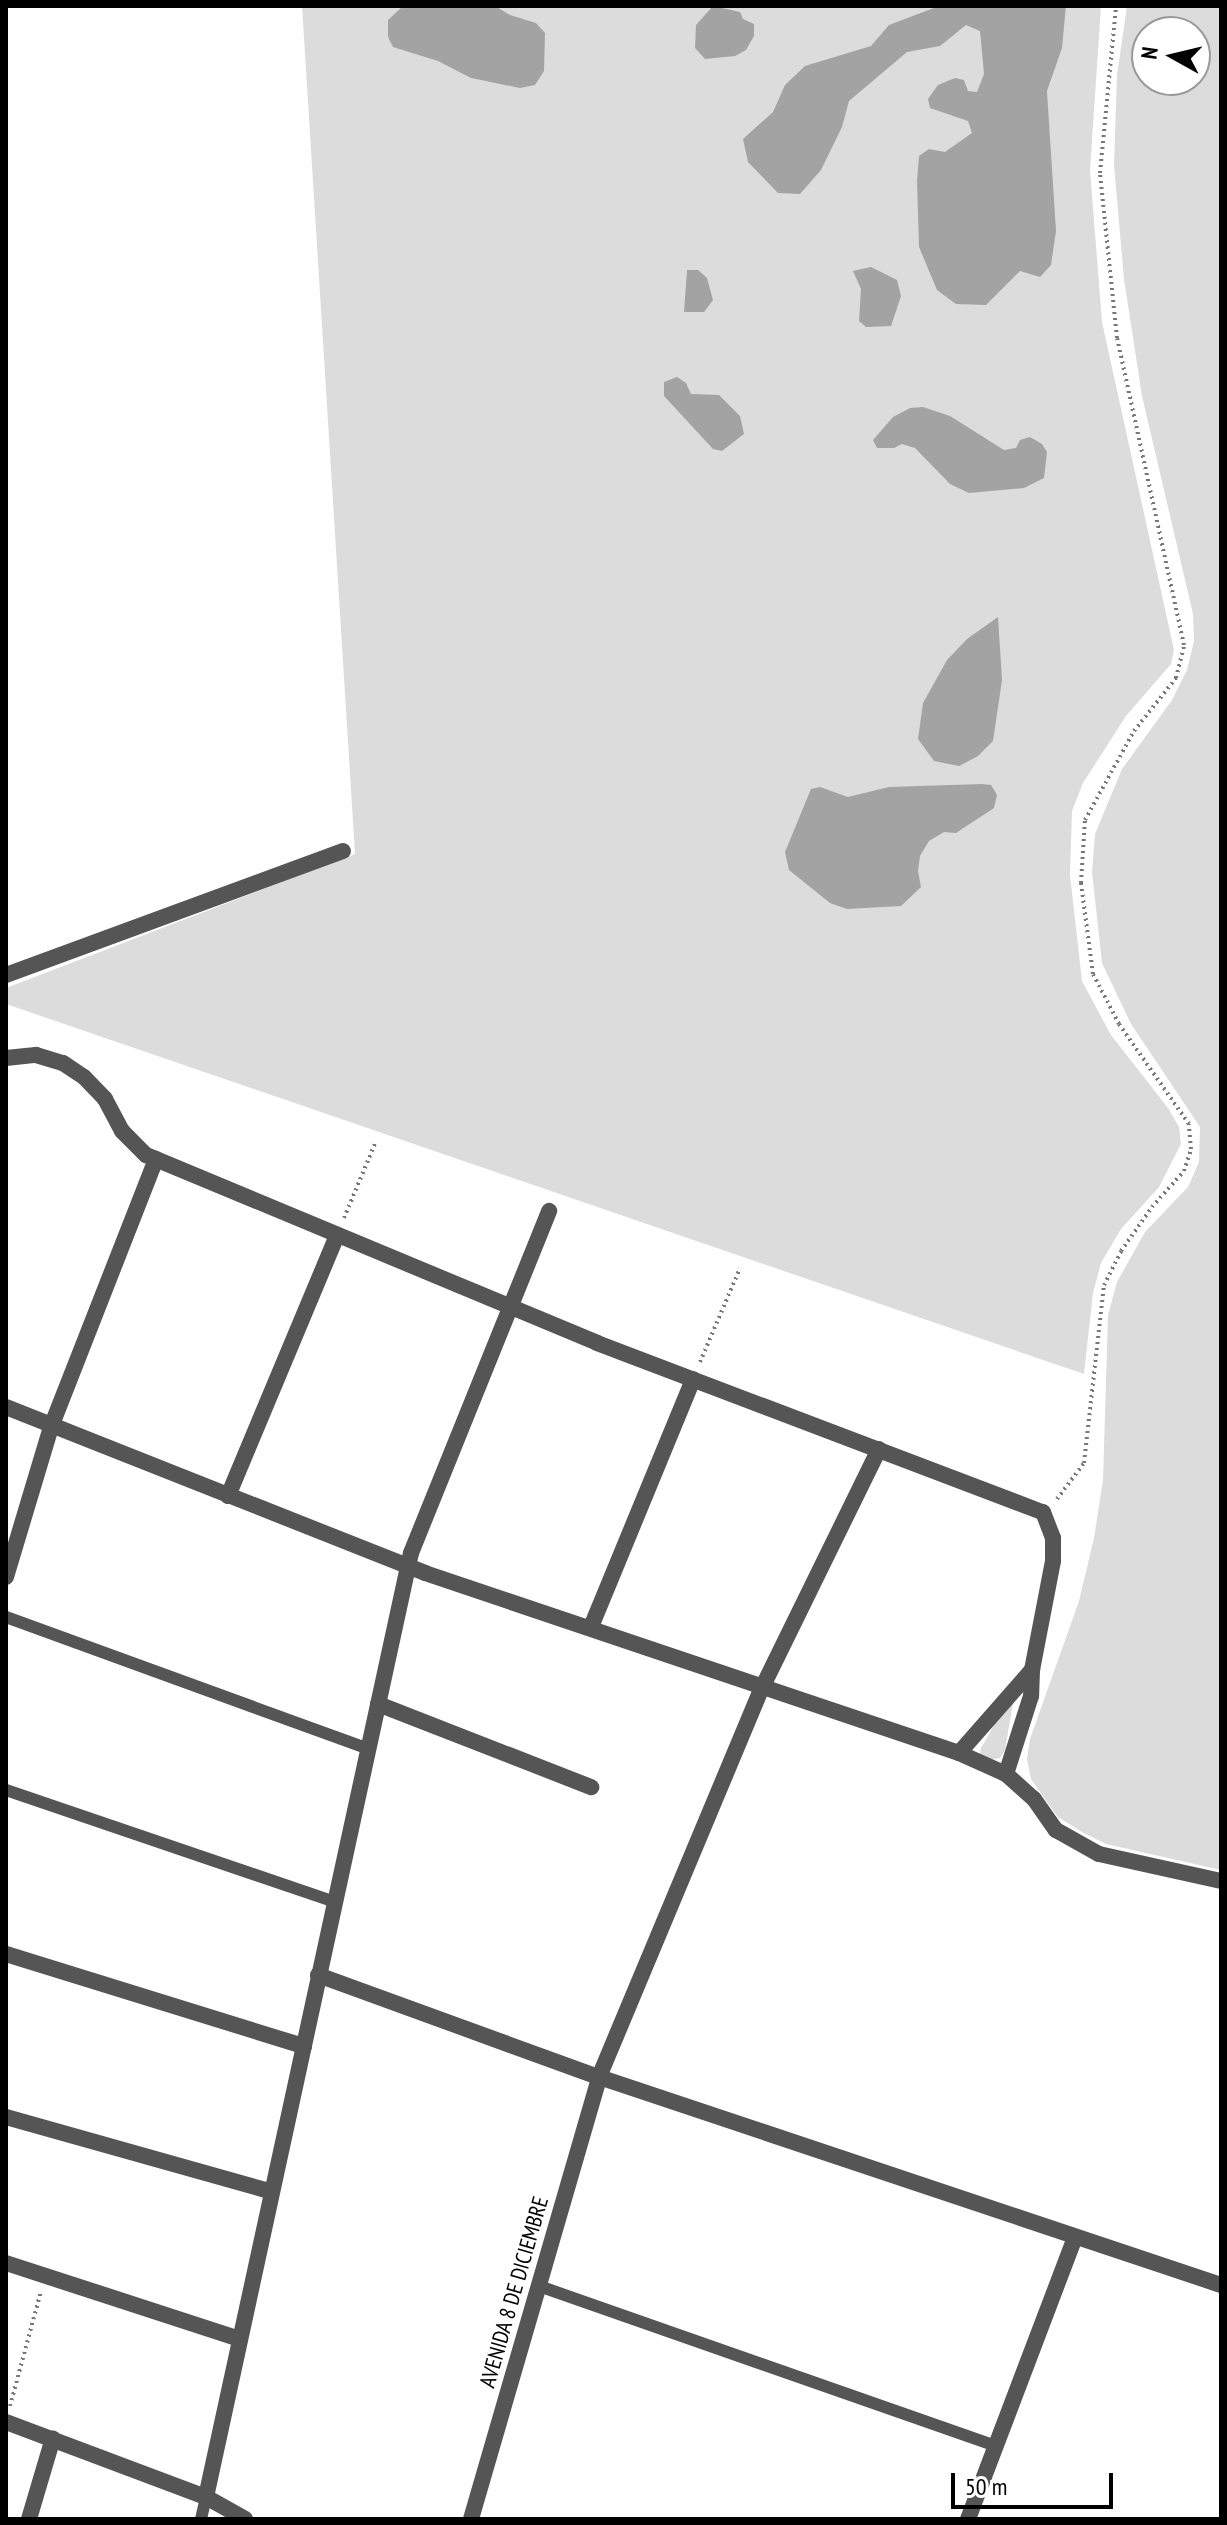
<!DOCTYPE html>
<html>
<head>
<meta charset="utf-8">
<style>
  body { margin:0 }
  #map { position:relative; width:1227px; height:2525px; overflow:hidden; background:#fff; font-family:"PT Sans Narrow",sans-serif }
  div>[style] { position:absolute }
  .green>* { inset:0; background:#dcdcdc }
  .water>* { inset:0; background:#a3a3a3 }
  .path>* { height:4px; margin-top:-2px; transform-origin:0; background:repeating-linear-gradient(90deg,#777 0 2px,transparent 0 6px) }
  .service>* { height:12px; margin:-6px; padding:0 6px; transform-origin:6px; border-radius:6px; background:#555 }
  .minor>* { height:16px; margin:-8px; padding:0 8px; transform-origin:8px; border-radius:8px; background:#555 }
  span { translate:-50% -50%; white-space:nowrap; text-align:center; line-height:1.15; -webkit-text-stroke:7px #fff; paint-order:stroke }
  .street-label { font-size:22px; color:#000 }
  .frame { position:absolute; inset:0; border:8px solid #000; pointer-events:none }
  .north { position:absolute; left:1131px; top:16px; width:80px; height:80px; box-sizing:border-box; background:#fff; border:2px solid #999; border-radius:50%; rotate:278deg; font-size:22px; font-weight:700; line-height:32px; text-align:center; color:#000 }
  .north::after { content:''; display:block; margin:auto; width:28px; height:36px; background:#000; clip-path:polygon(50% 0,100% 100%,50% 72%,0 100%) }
  .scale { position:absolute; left:951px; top:2473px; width:162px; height:36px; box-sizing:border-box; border:4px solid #000; border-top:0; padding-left:10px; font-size:24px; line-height:28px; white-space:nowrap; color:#000; -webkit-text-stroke:6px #fff; paint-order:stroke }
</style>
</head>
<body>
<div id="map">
  <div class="green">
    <i style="clip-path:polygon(302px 6px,1101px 6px,1090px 170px,1102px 322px,1174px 650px,1171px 664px,1126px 716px,1083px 783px,1072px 811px,1070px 875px,1082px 981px,1111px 1035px,1168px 1108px,1179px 1127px,1181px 1144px,1159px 1187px,1121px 1229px,1101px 1263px,1093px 1293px,1084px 1374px,6px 1004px,6px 988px,355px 854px)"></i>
    <i style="clip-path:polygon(evenodd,1127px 6px,1221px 6px,1221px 1870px,1106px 1844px,1082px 1832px,1058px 1817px,1044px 1798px,1031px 1779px,1027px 1759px,1030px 1739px,1079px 1601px,1094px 1538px,1103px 1480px,1108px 1315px,1117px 1282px,1145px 1232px,1188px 1187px,1199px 1162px,1200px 1127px,1131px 1024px,1102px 963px,1092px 872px,1095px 834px,1122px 769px,1172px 700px,1187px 670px,1194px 641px,1193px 614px,1142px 396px,1124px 279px,1114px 165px,1117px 75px,1127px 6px,1147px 32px,1195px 32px,1195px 80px,1147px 80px,1147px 32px)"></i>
    <i style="clip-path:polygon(1009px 1699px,1013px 1703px,1005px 1750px,1000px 1758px,990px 1760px,980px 1754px,981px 1748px)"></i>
  </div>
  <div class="water">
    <i style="clip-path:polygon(403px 6px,495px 6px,510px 15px,536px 23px,545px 33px,544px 71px,535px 85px,520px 88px,471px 78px,438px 61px,393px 47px,388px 37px,388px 20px)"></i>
    <i style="clip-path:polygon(713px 6px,740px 12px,743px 19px,754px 24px,754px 36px,746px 50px,735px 56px,705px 59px,695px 48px,696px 25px)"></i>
    <i style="clip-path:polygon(939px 6px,1066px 6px,1062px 48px,1047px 91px,1056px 231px,1051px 265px,1040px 277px,1020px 271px,986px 305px,956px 304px,937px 290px,919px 247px,917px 181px,919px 156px,929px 149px,945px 152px,972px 133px,968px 121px,930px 108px,928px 99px,938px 85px,955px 78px,964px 80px,968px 91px,977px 92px,984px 74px,980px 31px,966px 25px,940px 46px,907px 52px,849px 101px,842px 127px,821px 170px,800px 194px,778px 193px,748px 162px,743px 139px,773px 112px,785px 85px,805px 66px,871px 46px,889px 25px)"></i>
    <i style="clip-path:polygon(871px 267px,897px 280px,901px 296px,891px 326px,866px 327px,859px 321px,861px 289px,853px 271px)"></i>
    <i style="clip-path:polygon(687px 270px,698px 270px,707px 278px,713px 300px,704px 312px,684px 312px)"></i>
    <i style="clip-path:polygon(677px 377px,686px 383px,691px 394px,719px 395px,740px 416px,744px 434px,722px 451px,713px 449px,664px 396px,664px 382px)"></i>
    <i style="clip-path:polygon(923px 407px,950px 416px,1004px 450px,1016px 448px,1020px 440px,1030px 437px,1042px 444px,1047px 452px,1044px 478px,1024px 488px,969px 493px,950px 484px,915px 448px,902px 444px,894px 448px,877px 448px,873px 440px,893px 417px,910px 408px)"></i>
    <i style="clip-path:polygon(998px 617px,1002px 680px,993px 741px,978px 756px,959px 766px,934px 761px,918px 739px,923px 703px,947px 660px,967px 639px)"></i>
    <i style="clip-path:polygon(982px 784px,991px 785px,997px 795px,994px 808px,956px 833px,944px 832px,929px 841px,920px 856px,918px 871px,921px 887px,901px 906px,847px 909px,830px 903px,789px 870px,785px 852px,811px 789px,820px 787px,848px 797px,889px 787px)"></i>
  </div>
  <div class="path">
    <i style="left:344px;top:1218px;width:83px;rotate:-67.4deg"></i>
    <i style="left:700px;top:1362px;width:102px;rotate:-66.9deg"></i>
    <i style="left:1057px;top:1499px;width:45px;rotate:-53.1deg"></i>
    <i style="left:1084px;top:1463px;width:179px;rotate:-83.6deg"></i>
    <i style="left:1104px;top:1285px;width:38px;rotate:-63deg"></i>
    <i style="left:1121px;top:1251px;width:54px;rotate:-54.8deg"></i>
    <i style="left:1152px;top:1207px;width:48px;rotate:-48.4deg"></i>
    <i style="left:1184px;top:1171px;width:23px;rotate:-72deg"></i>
    <i style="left:1191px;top:1149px;width:25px;rotate:-95deg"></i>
    <i style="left:1189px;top:1124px;width:122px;rotate:-125deg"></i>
    <i style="left:1119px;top:1024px;width:56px;rotate:-117.5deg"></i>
    <i style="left:1093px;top:974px;width:92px;rotate:-97.5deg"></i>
    <i style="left:1081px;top:883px;width:63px;rotate:-86.4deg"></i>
    <i style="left:1085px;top:820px;width:102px;rotate:-61.2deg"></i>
    <i style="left:1134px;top:731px;width:68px;rotate:-51.6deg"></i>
    <i style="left:1176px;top:678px;width:34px;rotate:-76deg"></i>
    <i style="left:1184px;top:645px;width:314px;rotate:-102.3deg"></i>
    <i style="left:1117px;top:338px;width:166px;rotate:-95.9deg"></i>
    <i style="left:1100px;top:173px;width:168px;rotate:-84.5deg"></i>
    <i style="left:10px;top:2406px;width:119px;rotate:-74.9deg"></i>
  </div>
  <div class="service">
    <i style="left:6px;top:1617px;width:385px;rotate:20deg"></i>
    <i style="left:6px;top:1790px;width:348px;rotate:18.8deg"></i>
    <i style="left:539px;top:2286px;width:483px;rotate:19.3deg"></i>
    <i style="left:201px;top:2519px;width:23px;rotate:-77deg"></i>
  </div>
  <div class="minor">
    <i style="left:6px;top:975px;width:359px;rotate:-20.2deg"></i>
    <i style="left:6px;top:1058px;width:30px;rotate:-6deg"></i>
    <i style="left:36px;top:1055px;width:28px;rotate:17deg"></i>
    <i style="left:63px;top:1063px;width:25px;rotate:34deg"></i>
    <i style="left:84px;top:1077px;width:30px;rotate:46deg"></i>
    <i style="left:105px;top:1099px;width:36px;rotate:62deg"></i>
    <i style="left:122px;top:1131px;width:34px;rotate:45deg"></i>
    <i style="left:146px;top:1155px;width:489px;rotate:22.6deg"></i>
    <i style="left:597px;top:1343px;width:477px;rotate:20.8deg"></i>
    <i style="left:1043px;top:1512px;width:28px;rotate:69deg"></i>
    <i style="left:1053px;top:1538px;width:23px;rotate:90deg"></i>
    <i style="left:1053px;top:1561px;width:111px;rotate:100.9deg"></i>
    <i style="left:1032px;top:1670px;width:26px;rotate:92deg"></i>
    <i style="left:1031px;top:1696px;width:82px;rotate:107.8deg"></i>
    <i style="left:6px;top:1407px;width:451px;rotate:21.6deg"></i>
    <i style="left:425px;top:1573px;width:564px;rotate:18.63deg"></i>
    <i style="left:959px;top:1753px;width:51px;rotate:24.1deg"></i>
    <i style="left:1006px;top:1774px;width:38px;rotate:42deg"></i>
    <i style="left:1034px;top:1799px;width:38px;rotate:55deg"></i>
    <i style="left:1056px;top:1830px;width:49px;rotate:29.2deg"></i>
    <i style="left:1099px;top:1854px;width:125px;rotate:12.5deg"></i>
    <i style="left:228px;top:1496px;width:283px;rotate:-67.3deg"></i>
    <i style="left:6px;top:1577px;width:157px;rotate:-73.3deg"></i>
    <i style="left:51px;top:1427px;width:288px;rotate:-68.6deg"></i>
    <i style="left:591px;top:1627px;width:268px;rotate:-67.6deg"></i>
    <i style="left:378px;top:1704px;width:229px;rotate:21.3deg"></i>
    <i style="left:959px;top:1753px;width:111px;rotate:-48.7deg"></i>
    <i style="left:6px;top:1954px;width:312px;rotate:17.2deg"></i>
    <i style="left:318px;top:1975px;width:299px;rotate:20deg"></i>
    <i style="left:599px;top:2077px;width:656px;rotate:18.49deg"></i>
    <i style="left:6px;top:2117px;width:276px;rotate:15.7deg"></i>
    <i style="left:6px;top:2263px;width:246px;rotate:18deg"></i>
    <i style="left:6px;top:2422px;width:214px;rotate:20.6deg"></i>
    <i style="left:206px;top:2497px;width:45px;rotate:29.4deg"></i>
    <i style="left:206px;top:2497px;width:966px;rotate:-77.75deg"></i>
    <i style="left:411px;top:1553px;width:369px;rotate:-68deg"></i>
    <i style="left:29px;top:2519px;width:84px;rotate:-73.5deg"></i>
    <i style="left:471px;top:2519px;width:460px;rotate:-73.8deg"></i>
    <i style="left:599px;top:2077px;width:422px;rotate:-67.3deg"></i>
    <i style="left:762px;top:1688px;width:266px;rotate:-63.9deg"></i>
    <i style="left:968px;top:2519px;width:302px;rotate:-69.2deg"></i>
  </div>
  <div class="street-label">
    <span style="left:514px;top:2292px;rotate:-74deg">AVENIDA 8 DE DICIEMBRE</span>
  </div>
  <div class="frame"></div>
  <div class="north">N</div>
  <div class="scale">50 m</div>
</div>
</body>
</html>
